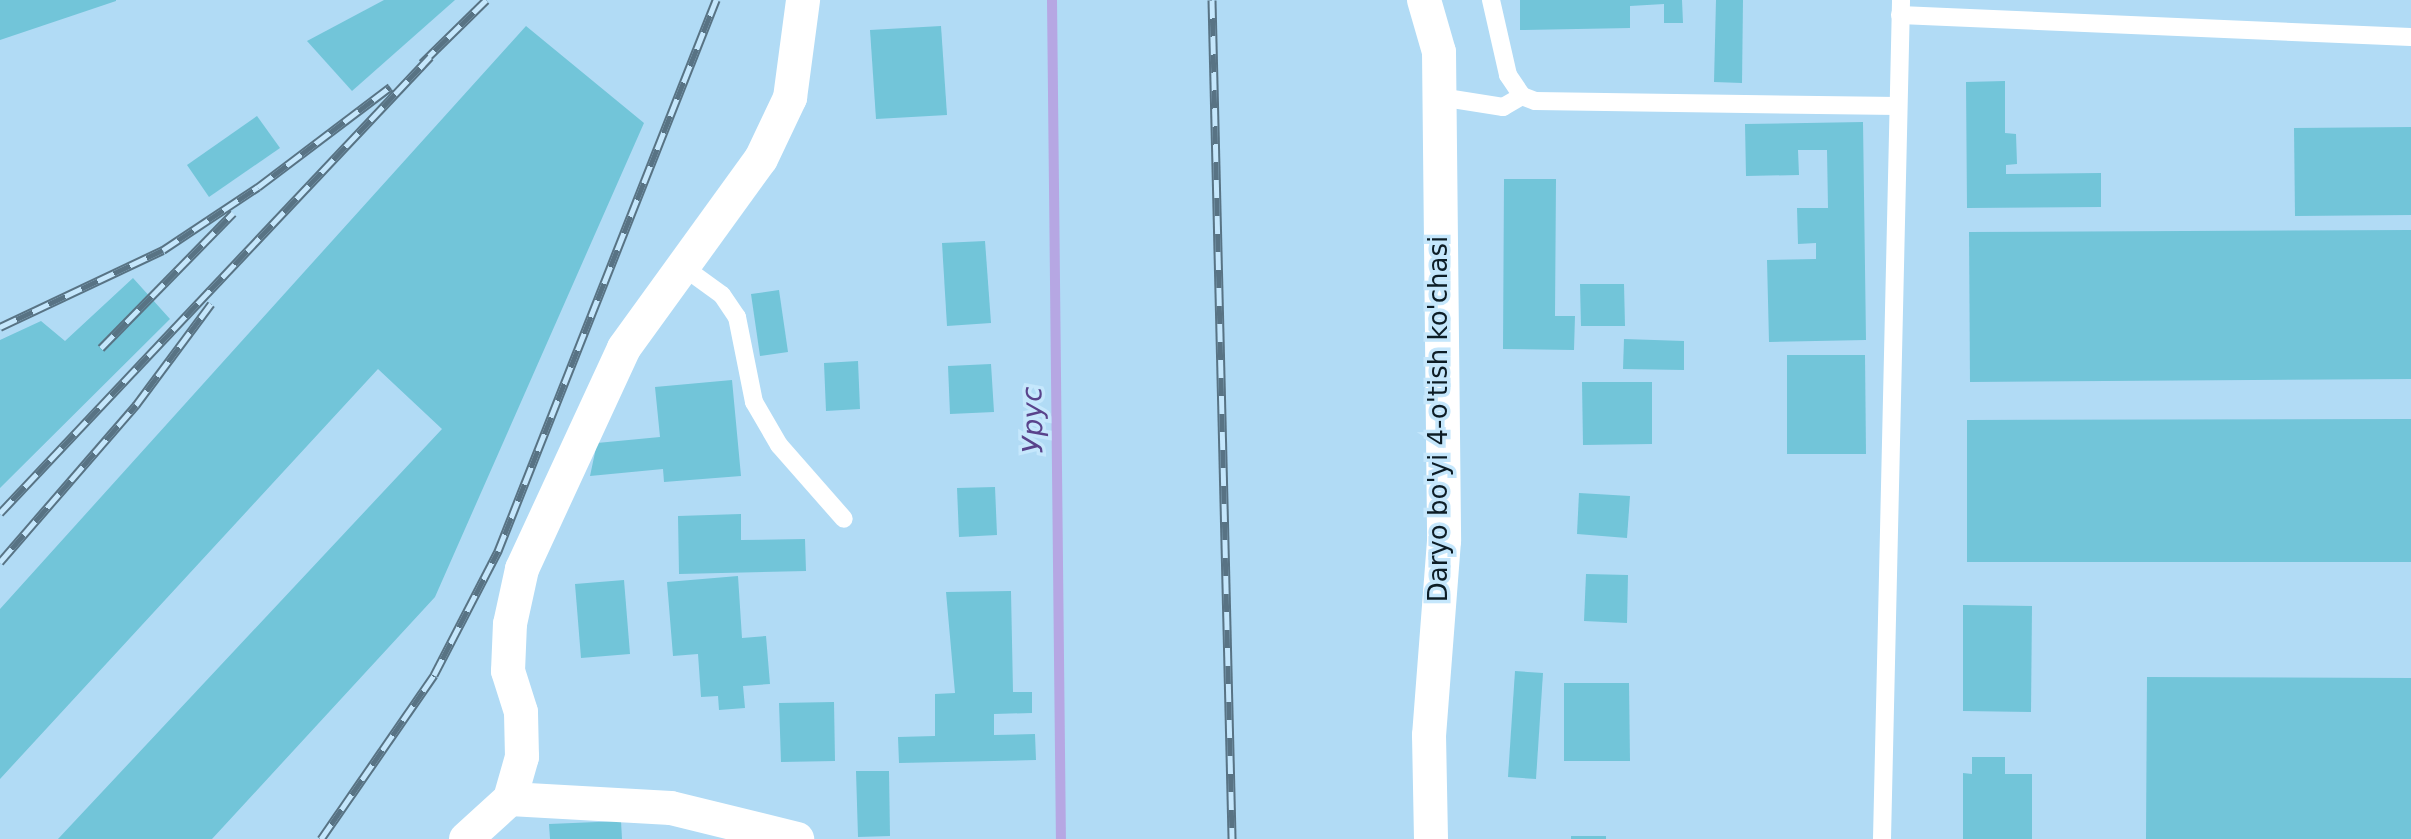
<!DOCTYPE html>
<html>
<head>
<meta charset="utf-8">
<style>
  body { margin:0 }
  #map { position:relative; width:2411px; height:839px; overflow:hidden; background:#b1dbf5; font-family:"DejaVu Sans",sans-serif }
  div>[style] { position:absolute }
  .stream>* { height:10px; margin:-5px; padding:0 5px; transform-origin:5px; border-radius:5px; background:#b6a7e3 }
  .building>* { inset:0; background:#72c5d9 }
  .service>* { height:18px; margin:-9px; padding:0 9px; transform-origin:9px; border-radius:9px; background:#fff }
  .minor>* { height:34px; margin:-17px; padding:0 17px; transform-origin:17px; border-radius:17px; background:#fff }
  .rail>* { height:9px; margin-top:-4.5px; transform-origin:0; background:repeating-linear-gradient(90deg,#c5e7fc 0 18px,#587384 0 36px); box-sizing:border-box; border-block:2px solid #587384 }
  span { translate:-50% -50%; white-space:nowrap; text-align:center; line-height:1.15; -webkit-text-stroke:7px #c5e7fc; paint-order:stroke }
  .street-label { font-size:26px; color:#0d1d26 }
  .water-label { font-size:28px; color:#59438b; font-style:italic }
</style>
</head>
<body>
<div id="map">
  <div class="stream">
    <i style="left:1052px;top:0;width:839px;rotate:89.39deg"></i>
  </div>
  <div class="building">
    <i style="clip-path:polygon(0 0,116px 0,116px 1px,0 40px)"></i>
    <i style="clip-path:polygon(384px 0,455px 0,352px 91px,307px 41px)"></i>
    <i style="clip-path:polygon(1520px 0,1682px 0,1683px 23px,1664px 23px,1664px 4px,1630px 6px,1630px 28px,1520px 30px)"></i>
    <i style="clip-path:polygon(1716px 0,1743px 0,1742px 83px,1714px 82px)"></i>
    <i style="clip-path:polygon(526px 26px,644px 123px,435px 597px,212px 839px,58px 839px,442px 429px,378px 369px,0 779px,0 609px)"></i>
    <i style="clip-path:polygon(941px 26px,947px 115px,876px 119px,870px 30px)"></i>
    <i style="clip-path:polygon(2005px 81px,2005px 133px,2016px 134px,2017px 164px,2006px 165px,2006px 174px,2101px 173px,2101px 207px,1967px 208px,1966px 82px)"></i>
    <i style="clip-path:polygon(257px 116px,280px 148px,209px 197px,187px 165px)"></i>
    <i style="clip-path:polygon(1863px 122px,1866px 340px,1769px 342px,1767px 260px,1816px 259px,1816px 243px,1798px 244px,1797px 208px,1828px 208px,1827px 150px,1798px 150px,1799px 175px,1746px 176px,1745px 124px)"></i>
    <i style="clip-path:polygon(2411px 127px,2411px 215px,2295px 216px,2294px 128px)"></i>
    <i style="clip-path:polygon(1504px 179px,1556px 179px,1555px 316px,1575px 316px,1574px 350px,1503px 349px)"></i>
    <i style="clip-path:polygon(2411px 230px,2411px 379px,1970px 382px,1969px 232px)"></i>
    <i style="clip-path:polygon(985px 241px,991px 323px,947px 326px,942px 243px)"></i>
    <i style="clip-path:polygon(133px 278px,170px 319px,0 488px,0 340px,41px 321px,65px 341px)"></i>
    <i style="clip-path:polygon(1580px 284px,1624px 284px,1625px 326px,1581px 326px)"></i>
    <i style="clip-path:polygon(779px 290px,788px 352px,760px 356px,751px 294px)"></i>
    <i style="clip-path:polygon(1624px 339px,1684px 341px,1684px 370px,1623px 369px)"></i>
    <i style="clip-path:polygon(1787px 355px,1865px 355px,1866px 454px,1787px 454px)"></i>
    <i style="clip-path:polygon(858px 361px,860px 409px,826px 411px,824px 363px)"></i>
    <i style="clip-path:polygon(991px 364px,994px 412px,950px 414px,948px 366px)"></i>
    <i style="clip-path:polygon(732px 380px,741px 476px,664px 482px,663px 469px,590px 476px,597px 443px,660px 437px,655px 387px)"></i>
    <i style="clip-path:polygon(1582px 382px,1652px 382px,1652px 444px,1583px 445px)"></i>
    <i style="clip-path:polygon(2411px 419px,2411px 562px,1967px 562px,1967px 420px)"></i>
    <i style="clip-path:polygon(995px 487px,997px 535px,959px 537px,957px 488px)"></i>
    <i style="clip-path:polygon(1579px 493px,1630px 496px,1627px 538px,1577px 534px)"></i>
    <i style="clip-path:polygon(741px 514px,741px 540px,805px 539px,806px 571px,679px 574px,678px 516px)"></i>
    <i style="clip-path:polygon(1586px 574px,1628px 575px,1627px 623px,1584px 621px)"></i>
    <i style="clip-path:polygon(738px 576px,742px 638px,766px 636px,770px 684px,743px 686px,745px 708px,719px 710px,718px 696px,701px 697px,698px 654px,673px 656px,667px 582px)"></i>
    <i style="clip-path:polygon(624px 580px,630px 654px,581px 658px,575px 584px)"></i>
    <i style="clip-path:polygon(1011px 591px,1013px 692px,1032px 692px,1032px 713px,994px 714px,994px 735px,1035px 734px,1036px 760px,899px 763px,898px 737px,935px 736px,935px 694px,955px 693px,946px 592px)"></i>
    <i style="clip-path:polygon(1963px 605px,2032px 606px,2031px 712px,1963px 711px)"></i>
    <i style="clip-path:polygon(1515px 671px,1543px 673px,1536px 779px,1508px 777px)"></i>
    <i style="clip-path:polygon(2147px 677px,2411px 678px,2411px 839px,2146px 839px)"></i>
    <i style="clip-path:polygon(1564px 683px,1629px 683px,1630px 761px,1564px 761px)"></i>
    <i style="clip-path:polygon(834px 702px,835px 761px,781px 762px,779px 703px)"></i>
    <i style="clip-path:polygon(1972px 757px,2005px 757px,2005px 774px,2032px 774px,2032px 839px,1963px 839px,1963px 773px,1972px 774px)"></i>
    <i style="clip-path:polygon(856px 771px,889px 771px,890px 836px,858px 837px)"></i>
    <i style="clip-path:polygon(621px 821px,622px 839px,550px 839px,549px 824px)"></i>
    <i style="clip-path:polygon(1571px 836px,1606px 836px,1606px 839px,1571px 839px)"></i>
  </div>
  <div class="service">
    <i style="left:1491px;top:0;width:77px;rotate:77.2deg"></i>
    <i style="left:1508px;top:75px;width:25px;rotate:56deg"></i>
    <i style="left:1522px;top:96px;width:14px;rotate:21deg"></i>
    <i style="left:1535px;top:101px;width:363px;rotate:0.8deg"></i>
    <i style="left:1900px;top:15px;width:511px;rotate:2.47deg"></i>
    <i style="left:1440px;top:97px;width:64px;rotate:9deg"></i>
    <i style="left:1503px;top:107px;width:22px;rotate:-30deg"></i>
    <i style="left:682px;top:266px;width:49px;rotate:35.9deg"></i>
    <i style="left:722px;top:295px;width:27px;rotate:56deg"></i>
    <i style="left:737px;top:317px;width:87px;rotate:78.7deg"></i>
    <i style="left:754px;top:402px;width:50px;rotate:59.8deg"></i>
    <i style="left:779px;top:445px;width:98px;rotate:48.7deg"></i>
    <i style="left:1882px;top:839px;width:839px;rotate:-88.7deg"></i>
  </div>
  <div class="minor">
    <i style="left:1424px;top:0;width:54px;rotate:73.9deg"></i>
    <i style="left:1439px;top:52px;width:489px;rotate:89.4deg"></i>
    <i style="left:1444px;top:541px;width:195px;rotate:94.4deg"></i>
    <i style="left:1429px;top:735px;width:104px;rotate:88.9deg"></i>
    <i style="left:510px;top:799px;width:161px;rotate:3.2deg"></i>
    <i style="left:671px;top:808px;width:130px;rotate:13.8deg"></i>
    <i style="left:466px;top:839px;width:59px;rotate:-42.3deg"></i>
    <i style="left:510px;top:799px;width:44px;rotate:-74.1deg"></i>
    <i style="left:522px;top:757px;width:45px;rotate:-91.3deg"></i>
    <i style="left:521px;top:712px;width:43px;rotate:-107.6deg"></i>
    <i style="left:508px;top:671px;width:47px;rotate:-87.6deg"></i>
    <i style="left:510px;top:624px;width:56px;rotate:-77.7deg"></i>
    <i style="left:522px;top:569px;width:243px;rotate:-65.2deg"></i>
    <i style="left:624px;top:348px;width:233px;rotate:-54.1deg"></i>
    <i style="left:761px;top:159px;width:68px;rotate:-64.6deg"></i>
    <i style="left:790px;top:98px;width:99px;rotate:-82.4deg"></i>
  </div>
  <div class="rail">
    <i style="left:1212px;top:0;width:839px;rotate:88.63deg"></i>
    <i style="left:422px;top:63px;width:90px;rotate:-44.5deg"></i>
    <i style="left:0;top:327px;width:180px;rotate:-25.3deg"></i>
    <i style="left:163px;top:250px;width:114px;rotate:-33.6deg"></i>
    <i style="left:258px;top:187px;width:166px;rotate:-37.1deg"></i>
    <i style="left:101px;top:348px;width:189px;rotate:-45.6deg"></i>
    <i style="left:0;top:513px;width:627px;rotate:-46.68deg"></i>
    <i style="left:0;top:562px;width:208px;rotate:-49.1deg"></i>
    <i style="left:136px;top:405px;width:126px;rotate:-53.4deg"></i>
    <i style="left:321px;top:839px;width:199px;rotate:-55.4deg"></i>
    <i style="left:434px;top:675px;width:140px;rotate:-62.7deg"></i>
    <i style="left:498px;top:551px;width:593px;rotate:-68.41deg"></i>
  </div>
  <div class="street-label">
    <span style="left:1439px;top:419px;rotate:-90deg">Daryo bo'yi 4-o'tish ko'chasi</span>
  </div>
  <div class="water-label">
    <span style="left:1033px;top:420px;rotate:-91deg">Урус</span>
  </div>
</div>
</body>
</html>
